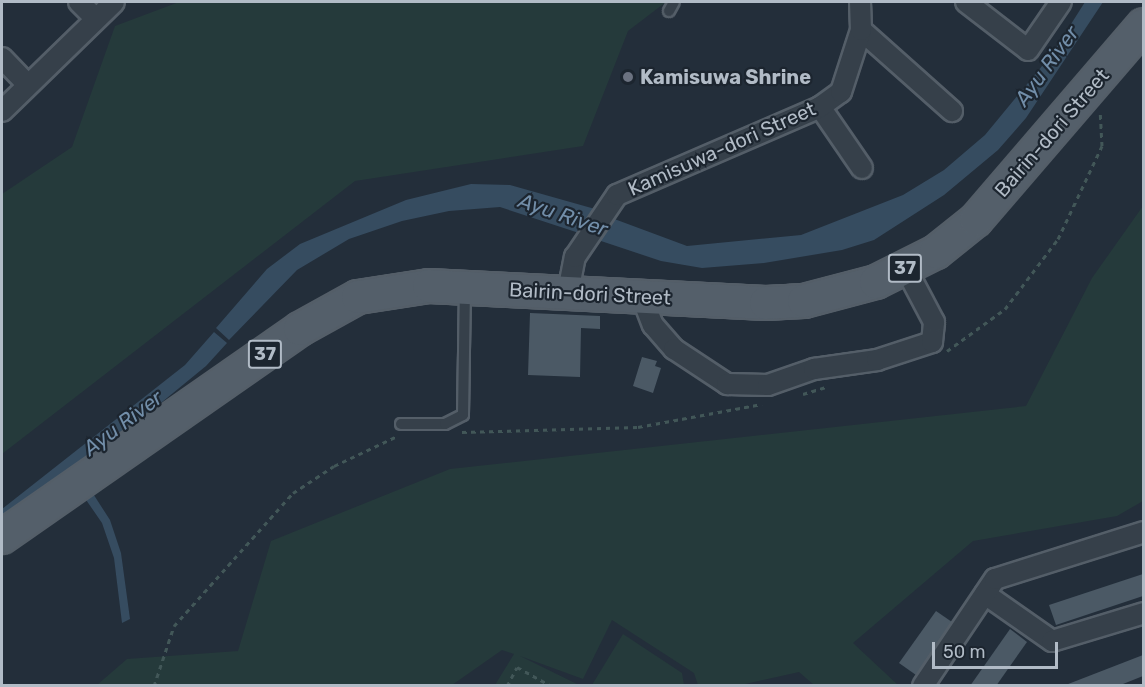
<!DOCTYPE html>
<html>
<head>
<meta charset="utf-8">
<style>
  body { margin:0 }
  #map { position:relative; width:1145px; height:687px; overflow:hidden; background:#232e3a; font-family:Rubik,sans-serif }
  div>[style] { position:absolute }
  .green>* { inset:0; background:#253a3b }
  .water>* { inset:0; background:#364c60 }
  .building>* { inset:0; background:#4b5965 }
  .path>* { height:3px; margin-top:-1.5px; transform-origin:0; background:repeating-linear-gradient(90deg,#425758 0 4.5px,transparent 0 9px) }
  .roads { filter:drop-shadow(2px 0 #545e68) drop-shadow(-2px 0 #545e68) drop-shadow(0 2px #545e68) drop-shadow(0 -2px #545e68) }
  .lane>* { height:10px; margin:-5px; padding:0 5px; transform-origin:5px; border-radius:5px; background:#36404a }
  .street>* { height:20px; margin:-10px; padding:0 10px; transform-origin:10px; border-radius:10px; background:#36404a }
  .primary>* { height:32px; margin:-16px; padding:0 16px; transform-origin:16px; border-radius:16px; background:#545f6a }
  .dots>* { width:16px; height:16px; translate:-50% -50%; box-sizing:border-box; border:3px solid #1c252f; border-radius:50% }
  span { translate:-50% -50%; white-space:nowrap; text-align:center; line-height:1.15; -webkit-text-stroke:4.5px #1c252f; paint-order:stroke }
  .shield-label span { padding:2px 4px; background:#1c252f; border:2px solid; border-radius:4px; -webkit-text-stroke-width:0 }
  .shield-label { font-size:18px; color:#b1bbc6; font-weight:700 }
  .poi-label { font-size:20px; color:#b1bbc6; font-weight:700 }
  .left { translate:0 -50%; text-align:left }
  .street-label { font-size:20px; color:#b1bbc6 }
  .water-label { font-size:21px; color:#728ea9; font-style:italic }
  .frame { position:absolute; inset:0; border:3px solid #b1bbc6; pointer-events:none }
  .scale { position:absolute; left:932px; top:642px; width:126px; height:27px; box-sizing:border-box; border:3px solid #b1bbc6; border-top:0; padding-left:8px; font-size:18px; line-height:21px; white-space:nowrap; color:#b1bbc6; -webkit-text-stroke:4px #1c252f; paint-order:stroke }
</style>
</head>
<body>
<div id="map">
  <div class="green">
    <i style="clip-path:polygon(179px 2px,666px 2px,628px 31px,583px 146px,355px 181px,2px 454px,2px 194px,72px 147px,115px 26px)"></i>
    <i style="clip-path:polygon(1143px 206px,1143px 501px,1117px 516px,973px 541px,853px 643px,898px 685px,814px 685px,799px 672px,741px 685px,698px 685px,694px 673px,612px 620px,583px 679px,520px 656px,579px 685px,495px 685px,514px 654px,502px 650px,452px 685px,97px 685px,127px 659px,238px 651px,271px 541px,450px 469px,1026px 406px,1092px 278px)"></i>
    <i style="clip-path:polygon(623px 634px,682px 673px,684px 685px,592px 685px)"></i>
  </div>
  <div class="water">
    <i style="clip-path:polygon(1085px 2px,1103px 2px,1026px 118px,998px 150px,944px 195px,874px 240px,842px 250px,764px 263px,702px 268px,661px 261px,595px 239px,609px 217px,687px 246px,801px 235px,903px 195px,944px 170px,985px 135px,1052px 54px)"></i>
    <i style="clip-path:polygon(471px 184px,510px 185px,595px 209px,579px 233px,500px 207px,449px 211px,402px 221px,349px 239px,297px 270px,229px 340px,216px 328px,267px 269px,300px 244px,406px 200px)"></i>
    <i style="clip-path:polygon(214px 332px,227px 343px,206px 366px,123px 434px,2px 521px,2px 509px,185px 365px)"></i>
    <i style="clip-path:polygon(90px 489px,110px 520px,121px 553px,130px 619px,122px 623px,114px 558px,102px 523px,82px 494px)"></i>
  </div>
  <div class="building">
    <i style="clip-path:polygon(530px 313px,600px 316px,600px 329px,581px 328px,580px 377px,528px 375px)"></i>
    <i style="clip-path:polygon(642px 357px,657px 361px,655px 366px,661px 368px,653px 393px,633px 386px)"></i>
    <i style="clip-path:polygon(1143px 574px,1143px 596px,1056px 625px,1049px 605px)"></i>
    <i style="clip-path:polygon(936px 611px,952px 622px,916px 675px,899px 663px)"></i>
    <i style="clip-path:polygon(1010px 629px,1027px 642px,996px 686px,970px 686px)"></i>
    <i style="clip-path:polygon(1143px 655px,1143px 676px,1118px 686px,1063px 686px)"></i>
  </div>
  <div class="path">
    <i style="left:947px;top:351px;width:72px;rotate:-35.9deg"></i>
    <i style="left:1005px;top:309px;width:88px;rotate:-52.9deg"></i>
    <i style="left:1058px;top:239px;width:103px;rotate:-64.7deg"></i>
    <i style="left:1102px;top:146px;width:33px;rotate:-93deg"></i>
    <i style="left:803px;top:394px;width:24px;rotate:-17deg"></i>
    <i style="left:462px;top:432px;width:176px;rotate:-1.6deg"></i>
    <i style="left:638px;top:427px;width:126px;rotate:-10.5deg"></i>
    <i style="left:154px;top:686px;width:63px;rotate:-71.6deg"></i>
    <i style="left:174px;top:626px;width:178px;rotate:-48.2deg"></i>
    <i style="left:293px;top:493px;width:49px;rotate:-33.4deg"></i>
    <i style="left:334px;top:466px;width:68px;rotate:-25.4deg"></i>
    <i style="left:507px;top:686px;width:21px;rotate:-62deg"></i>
    <i style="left:517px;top:667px;width:39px;rotate:29deg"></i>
  </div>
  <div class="roads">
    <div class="lane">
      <i style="left:669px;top:11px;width:10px;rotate:-61deg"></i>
      <i style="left:401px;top:424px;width:44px"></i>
      <i style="left:445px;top:424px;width:20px;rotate:-27deg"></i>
      <i style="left:463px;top:415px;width:125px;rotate:-89.1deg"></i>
    </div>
    <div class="street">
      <i style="left:79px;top:2px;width:24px;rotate:45deg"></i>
      <i style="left:966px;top:2px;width:78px;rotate:37.7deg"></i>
      <i style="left:1028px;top:50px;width:58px;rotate:-55.5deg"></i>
      <i style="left:861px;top:30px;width:122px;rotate:41.7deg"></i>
      <i style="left:2px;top:58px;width:37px;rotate:46deg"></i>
      <i style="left:820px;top:107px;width:74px;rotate:55.5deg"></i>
      <i style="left:2px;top:111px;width:156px;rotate:-44.2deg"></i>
      <i style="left:568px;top:292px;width:36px;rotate:-79deg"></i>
      <i style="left:575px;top:257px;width:75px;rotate:-55.9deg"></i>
      <i style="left:617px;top:195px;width:221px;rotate:-23.4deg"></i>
      <i style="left:820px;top:107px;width:26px;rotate:-36deg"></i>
      <i style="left:841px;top:92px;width:65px;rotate:-72.1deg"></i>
      <i style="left:861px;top:30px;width:28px;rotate:-92deg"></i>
      <i style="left:642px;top:297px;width:30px;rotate:69deg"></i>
      <i style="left:653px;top:325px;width:32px;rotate:49deg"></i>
      <i style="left:674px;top:349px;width:64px;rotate:33.4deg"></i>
      <i style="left:727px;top:384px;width:41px;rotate:1.4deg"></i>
      <i style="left:768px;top:385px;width:49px;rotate:-19.2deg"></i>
      <i style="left:814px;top:369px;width:64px;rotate:-8.1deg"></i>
      <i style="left:877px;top:360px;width:58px;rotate:-18.1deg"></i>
      <i style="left:932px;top:342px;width:20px;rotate:-84deg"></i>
      <i style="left:934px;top:322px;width:62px;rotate:-117.8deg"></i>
      <i style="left:985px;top:594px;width:82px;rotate:35deg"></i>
      <i style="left:1052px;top:641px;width:96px;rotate:-16.9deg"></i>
      <i style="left:923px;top:686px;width:129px;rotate:-56.1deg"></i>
      <i style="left:995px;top:579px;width:156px;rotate:-17.5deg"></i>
    </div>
    <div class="primary">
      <i style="left:2px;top:537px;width:363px;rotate:-34.9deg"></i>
      <i style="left:300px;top:329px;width:66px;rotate:-28.9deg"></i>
      <i style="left:358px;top:297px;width:72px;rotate:-8.8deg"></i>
      <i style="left:429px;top:286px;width:337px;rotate:2.9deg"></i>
      <i style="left:766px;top:303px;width:38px;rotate:-3deg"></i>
      <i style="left:804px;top:301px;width:74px;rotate:-14.8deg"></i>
      <i style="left:876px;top:282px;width:67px;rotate:-26.6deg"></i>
      <i style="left:936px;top:252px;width:51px;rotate:-38.7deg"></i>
      <i style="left:976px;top:220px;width:257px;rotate:-49.3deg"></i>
    </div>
  </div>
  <div class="dots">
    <i style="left:628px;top:77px;background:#6b7280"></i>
  </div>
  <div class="shield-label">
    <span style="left:905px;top:268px">37</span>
    <span style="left:265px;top:354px">37</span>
  </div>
  <div class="poi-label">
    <span class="left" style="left:640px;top:77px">Kamisuwa Shrine</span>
  </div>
  <div class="street-label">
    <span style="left:1052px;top:133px;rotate:-49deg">Bairin-dori Street</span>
    <span style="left:722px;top:149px;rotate:-24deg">Kamisuwa-dori Street</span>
    <span style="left:590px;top:294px;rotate:3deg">Bairin-dori Street</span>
  </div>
  <div class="water-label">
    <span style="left:1047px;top:66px;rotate:-54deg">Ayu River</span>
    <span style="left:563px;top:215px;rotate:19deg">Ayu River</span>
    <span style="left:123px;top:423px;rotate:-37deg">Ayu River</span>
  </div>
  <div class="frame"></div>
  <div class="scale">50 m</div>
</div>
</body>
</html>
